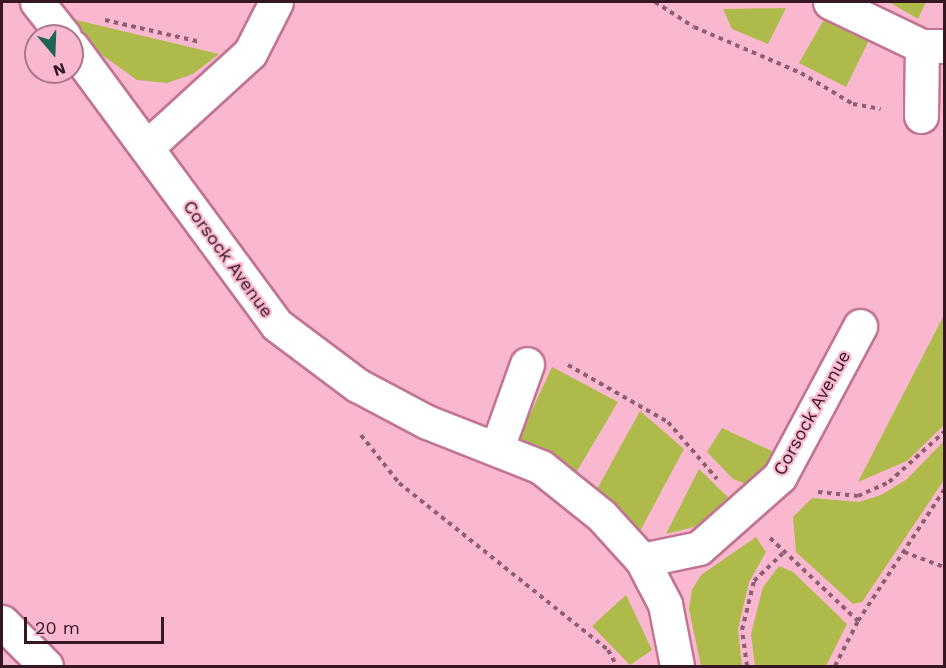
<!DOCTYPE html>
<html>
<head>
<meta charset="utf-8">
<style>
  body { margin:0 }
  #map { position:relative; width:946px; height:668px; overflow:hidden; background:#f9b8cf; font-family:"Work Sans",sans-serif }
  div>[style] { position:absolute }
  .green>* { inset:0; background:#aebb4b }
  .path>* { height:4px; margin-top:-2px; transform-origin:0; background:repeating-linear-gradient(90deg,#8d6071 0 4.5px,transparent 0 9px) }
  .roads { filter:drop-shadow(2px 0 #c17592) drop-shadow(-2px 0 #c17592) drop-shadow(0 2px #c17592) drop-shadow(0 -2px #c17592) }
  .minor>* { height:33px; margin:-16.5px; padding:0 16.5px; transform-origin:16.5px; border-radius:16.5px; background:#fff }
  span { translate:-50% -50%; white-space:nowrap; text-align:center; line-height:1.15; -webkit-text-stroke:4.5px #f9b8cf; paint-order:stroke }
  .street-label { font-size:18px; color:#341723 }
  .frame { position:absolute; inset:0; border:3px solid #341723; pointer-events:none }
  .north { position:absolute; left:24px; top:24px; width:60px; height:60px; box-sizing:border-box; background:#f9b8cf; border:2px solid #aa788a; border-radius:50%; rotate:161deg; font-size:16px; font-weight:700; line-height:24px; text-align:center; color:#341723 }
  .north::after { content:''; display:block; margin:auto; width:21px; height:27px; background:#1e6354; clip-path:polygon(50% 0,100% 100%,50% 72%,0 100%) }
  .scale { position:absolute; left:24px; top:617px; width:140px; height:27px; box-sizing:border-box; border:3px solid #341723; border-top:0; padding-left:8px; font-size:18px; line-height:21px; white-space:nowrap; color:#341723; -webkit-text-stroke:4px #f9b8cf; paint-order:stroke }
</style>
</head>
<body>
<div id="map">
  <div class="green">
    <i style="clip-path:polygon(889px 2px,926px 2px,918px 19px)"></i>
    <i style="clip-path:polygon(786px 8px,768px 44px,732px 29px,723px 9px)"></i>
    <i style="clip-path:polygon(826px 16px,871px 36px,846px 87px,799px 63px)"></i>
    <i style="clip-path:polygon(72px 19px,219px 54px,193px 74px,167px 83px,137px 80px,95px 50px)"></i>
    <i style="clip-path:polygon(944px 315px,944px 425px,907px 461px,858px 482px)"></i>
    <i style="clip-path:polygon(552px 367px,618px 402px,577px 471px,518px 440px)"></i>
    <i style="clip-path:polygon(640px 411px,684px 449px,640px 531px,596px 491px)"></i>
    <i style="clip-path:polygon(722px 428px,774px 452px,751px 486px,733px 479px,707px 452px)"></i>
    <i style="clip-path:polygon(944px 441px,944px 480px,862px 602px,853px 604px,796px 552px,793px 517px,812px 498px,859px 502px,881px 495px,907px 479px)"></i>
    <i style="clip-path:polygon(699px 469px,731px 500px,694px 527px,666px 534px)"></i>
    <i style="clip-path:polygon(756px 537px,766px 552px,749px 582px,738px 629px,742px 666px,701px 666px,689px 609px,692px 590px,701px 575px)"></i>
    <i style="clip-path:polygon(779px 566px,793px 572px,847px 624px,826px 666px,755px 666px,751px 634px,763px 587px)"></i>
    <i style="clip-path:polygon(626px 595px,652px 650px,630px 665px,592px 626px)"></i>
  </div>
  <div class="path">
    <i style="left:655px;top:2px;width:46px;rotate:32.7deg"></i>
    <i style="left:694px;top:27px;width:116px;rotate:23.3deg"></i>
    <i style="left:801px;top:73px;width:61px;rotate:30.8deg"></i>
    <i style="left:853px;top:104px;width:28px;rotate:10deg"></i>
    <i style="left:105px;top:20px;width:98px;rotate:13deg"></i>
    <i style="left:568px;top:365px;width:115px;rotate:29.7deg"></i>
    <i style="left:668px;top:422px;width:75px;rotate:49.3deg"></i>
    <i style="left:361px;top:435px;width:61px;rotate:51.6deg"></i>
    <i style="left:399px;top:483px;width:268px;rotate:38.6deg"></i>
    <i style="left:608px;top:650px;width:18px;rotate:61deg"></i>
    <i style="left:818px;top:492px;width:40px;rotate:5.7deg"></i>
    <i style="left:858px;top:496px;width:34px;rotate:-24deg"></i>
    <i style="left:889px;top:482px;width:74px;rotate:-42.3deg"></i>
    <i style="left:770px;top:538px;width:121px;rotate:43.3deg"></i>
    <i style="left:858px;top:621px;width:157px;rotate:-56.7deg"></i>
    <i style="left:904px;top:552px;width:43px;rotate:20.6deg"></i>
    <i style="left:747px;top:666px;width:36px;rotate:-98deg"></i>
    <i style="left:742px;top:630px;width:50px;rotate:-76.2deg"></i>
    <i style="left:754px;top:581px;width:40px;rotate:-44deg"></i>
    <i style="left:835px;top:666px;width:51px;rotate:-62.9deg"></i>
  </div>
  <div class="roads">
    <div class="minor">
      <i style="left:37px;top:2px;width:43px;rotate:51.5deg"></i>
      <i style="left:830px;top:2px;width:102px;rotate:25.6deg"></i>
      <i style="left:922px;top:46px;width:22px"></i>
      <i style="left:72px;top:47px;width:345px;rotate:53.6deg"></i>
      <i style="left:277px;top:325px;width:100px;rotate:36.9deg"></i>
      <i style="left:357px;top:385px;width:79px;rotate:27.9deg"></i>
      <i style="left:427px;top:422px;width:123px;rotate:21.5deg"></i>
      <i style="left:541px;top:467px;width:77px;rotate:38.7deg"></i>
      <i style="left:601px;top:515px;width:61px;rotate:47.7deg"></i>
      <i style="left:642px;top:560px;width:58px;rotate:-11.9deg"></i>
      <i style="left:699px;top:548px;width:108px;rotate:-41.6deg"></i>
      <i style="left:780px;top:476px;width:170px;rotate:-61.9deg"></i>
      <i style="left:921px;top:116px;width:70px;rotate:-89.2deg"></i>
      <i style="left:148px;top:146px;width:138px;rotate:-42.4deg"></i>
      <i style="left:250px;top:53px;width:57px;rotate:-63deg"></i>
      <i style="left:497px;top:448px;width:89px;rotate:-70.3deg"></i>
      <i style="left:642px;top:560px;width:50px;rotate:62.4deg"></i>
      <i style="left:665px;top:604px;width:63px;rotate:79deg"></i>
      <i style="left:2px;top:622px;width:62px;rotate:45deg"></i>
    </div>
  </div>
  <div class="street-label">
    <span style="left:228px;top:259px;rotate:54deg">Corsock Avenue</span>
    <span style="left:812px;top:413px;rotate:-61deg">Corsock Avenue</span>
  </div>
  <div class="frame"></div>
  <div class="north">N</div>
  <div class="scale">20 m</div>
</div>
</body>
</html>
